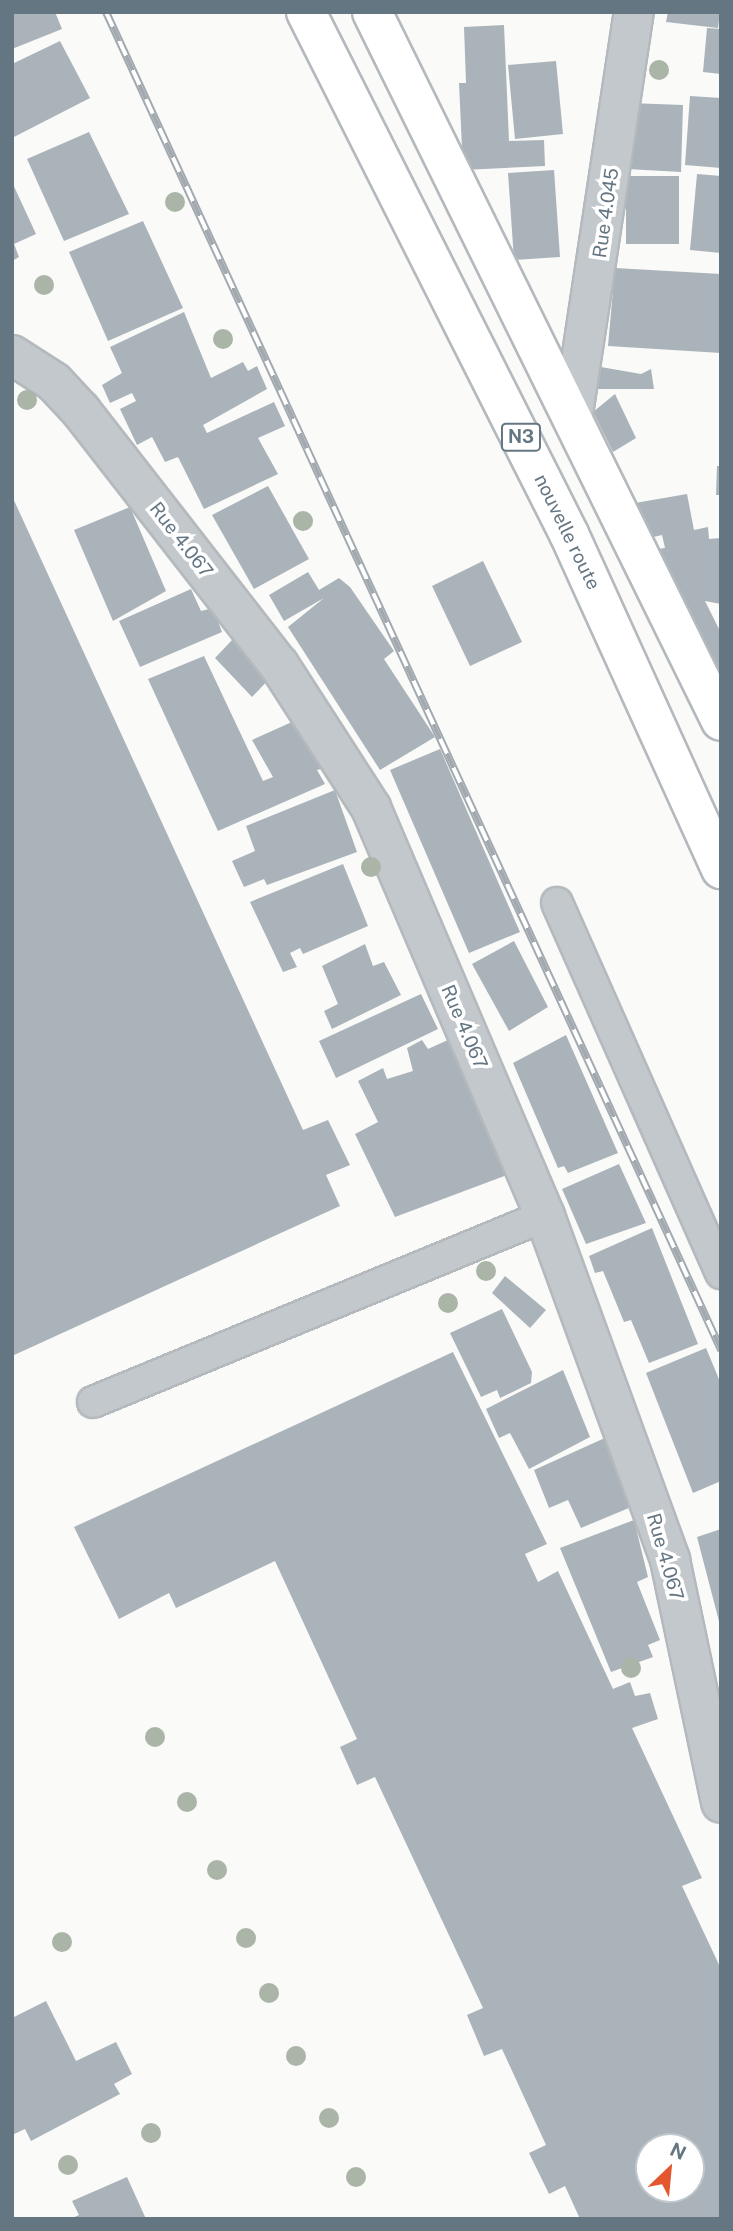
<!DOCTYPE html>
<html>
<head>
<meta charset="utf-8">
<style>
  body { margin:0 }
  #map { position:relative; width:733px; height:2231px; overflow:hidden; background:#fafaf8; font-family:"Public Sans",sans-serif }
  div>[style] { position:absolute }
  .building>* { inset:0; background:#aab3b9 }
  .roads { filter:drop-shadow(2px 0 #b4b9bd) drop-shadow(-2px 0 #b4b9bd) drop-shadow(0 2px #b4b9bd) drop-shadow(0 -2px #b4b9bd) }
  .lane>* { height:30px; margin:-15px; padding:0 15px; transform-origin:15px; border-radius:15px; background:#c3c8cc }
  .street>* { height:38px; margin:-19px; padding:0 19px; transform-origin:19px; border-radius:19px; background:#c3c8cc }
  .highway>* { height:38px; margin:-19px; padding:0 19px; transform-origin:19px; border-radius:19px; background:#fff }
  .rail>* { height:8px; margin-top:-4px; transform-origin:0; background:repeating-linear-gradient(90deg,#fff 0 16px,#a2aab0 0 32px); box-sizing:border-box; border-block:2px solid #a2aab0 }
  .trees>* { width:20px; height:20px; margin:-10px; border-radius:50%; background:#aab4a7 }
  span { translate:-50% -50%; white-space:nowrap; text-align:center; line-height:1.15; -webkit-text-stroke:7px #fff; paint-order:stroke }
  .shield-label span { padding:2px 5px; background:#fff; border:2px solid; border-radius:5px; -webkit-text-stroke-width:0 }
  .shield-label { font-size:18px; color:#657683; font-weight:700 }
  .street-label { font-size:19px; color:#657683 }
  .frame { position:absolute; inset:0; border:14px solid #657683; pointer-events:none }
  .north { position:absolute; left:635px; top:2133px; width:70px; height:70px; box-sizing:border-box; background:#fff; border:2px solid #c1c8cd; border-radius:50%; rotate:26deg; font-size:19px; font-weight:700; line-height:28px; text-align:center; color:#657683 }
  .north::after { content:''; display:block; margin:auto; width:24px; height:32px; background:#e4572e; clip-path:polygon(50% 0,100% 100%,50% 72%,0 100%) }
</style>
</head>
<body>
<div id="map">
  <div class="building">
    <i style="clip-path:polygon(12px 12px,55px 12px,62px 29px,12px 49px)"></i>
    <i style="clip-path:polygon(668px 12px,720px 12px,718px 28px,666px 22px)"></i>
    <i style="clip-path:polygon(504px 25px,509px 141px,544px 140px,545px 166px,463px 170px,459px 83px,466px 83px,464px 27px)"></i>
    <i style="clip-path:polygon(707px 28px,721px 29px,721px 74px,703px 72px)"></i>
    <i style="clip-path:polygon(60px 41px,90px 98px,12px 138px,12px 64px)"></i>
    <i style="clip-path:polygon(556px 61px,563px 134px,515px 139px,508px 65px)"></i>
    <i style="clip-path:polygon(690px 96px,721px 98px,721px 168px,685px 165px)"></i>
    <i style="clip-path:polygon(629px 103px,683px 105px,681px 172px,627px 169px)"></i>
    <i style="clip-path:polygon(89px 132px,129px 214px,64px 241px,27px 159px)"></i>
    <i style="clip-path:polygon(554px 170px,560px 257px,514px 260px,508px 173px)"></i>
    <i style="clip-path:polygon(697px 174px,721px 176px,721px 253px,690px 250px)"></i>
    <i style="clip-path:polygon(626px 176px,679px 176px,679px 244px,626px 244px)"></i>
    <i style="clip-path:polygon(12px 182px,36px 234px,14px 244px,19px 257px,12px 261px)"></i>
    <i style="clip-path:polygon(143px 221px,183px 308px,108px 341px,69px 252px)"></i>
    <i style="clip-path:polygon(615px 268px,721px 274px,721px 353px,608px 346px)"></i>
    <i style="clip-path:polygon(184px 312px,211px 378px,243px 362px,248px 371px,257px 366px,267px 389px,203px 425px,207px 433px,274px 402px,285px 426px,258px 438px,278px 474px,204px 509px,178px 457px,165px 462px,152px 437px,137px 445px,120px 409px,136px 401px,132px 393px,110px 403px,102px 385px,122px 373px,110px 347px)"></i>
    <i style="clip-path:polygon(595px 366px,641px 374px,651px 369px,654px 389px,593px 389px)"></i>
    <i style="clip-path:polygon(615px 394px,636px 438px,613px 452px,593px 412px)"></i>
    <i style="clip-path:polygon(717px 466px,721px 466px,721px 495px,716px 495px)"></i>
    <i style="clip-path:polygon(268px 486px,309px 559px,254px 589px,212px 515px)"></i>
    <i style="clip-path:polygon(687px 494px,694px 530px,708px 527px,709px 539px,721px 538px,721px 604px,705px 601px,721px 633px,721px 697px,651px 550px,665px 548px,662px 535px,645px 539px,635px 503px)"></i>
    <i style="clip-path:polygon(12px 496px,303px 1130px,328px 1120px,350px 1165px,326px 1175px,340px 1206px,12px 1356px)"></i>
    <i style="clip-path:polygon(130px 507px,166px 591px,113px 621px,74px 530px)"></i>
    <i style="clip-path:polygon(483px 561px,522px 642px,470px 666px,432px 586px)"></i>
    <i style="clip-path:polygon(308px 572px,319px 590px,339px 578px,350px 587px,394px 651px,384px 659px,435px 737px,380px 770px,288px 627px,324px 598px,284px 621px,269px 595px)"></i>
    <i style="clip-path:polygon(191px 589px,201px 611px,213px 608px,222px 632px,140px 667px,119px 621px)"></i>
    <i style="clip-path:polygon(234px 638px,272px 676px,252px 697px,215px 658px)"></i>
    <i style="clip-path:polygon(204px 656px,263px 781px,273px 777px,252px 740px,303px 717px,331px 766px,317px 770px,325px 784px,218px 831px,148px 679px)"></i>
    <i style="clip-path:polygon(440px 749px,520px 932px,469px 953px,390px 770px)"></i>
    <i style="clip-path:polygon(335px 790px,357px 852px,267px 885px,264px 879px,244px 887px,232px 861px,255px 851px,246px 826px)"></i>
    <i style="clip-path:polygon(343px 864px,368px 926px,303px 954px,300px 948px,290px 953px,297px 967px,283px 972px,250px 902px)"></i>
    <i style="clip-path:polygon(514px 941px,548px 1007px,509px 1031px,472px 964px)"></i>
    <i style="clip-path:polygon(365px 944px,373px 966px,384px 962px,401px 995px,332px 1029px,324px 1011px,338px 1004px,322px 966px)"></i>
    <i style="clip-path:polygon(421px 994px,438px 1029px,336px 1078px,319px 1041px)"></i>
    <i style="clip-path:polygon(566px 1035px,618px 1153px,568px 1173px,564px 1166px,558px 1168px,513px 1063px)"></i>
    <i style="clip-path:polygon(422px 1040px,428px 1049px,448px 1040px,507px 1175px,395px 1217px,355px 1134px,378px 1122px,358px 1081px,383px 1068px,387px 1079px,413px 1071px,407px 1048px)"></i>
    <i style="clip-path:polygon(619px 1164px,646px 1223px,586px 1244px,562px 1189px)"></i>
    <i style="clip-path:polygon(652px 1228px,698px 1344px,649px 1363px,631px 1320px,624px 1322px,603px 1271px,595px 1273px,589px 1256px)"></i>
    <i style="clip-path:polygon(505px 1276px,546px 1310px,530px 1328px,492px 1293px)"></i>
    <i style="clip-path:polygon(502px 1309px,532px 1372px,531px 1383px,500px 1398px,497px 1390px,481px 1397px,450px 1333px)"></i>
    <i style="clip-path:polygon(706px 1348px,721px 1384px,721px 1481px,693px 1493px,646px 1373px)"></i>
    <i style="clip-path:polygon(evenodd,453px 1352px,547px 1544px,525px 1554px,538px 1582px,558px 1571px,613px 1689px,630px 1682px,635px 1696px,650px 1693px,658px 1719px,632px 1728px,702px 1878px,682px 1886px,721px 1969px,721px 2219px,580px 2219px,565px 2186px,549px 2194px,529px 2153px,546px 2145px,502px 2049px,484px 2056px,467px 2015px,483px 2008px,375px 1777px,357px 1785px,340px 1747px,357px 1739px,275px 1561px,176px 1608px,169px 1593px,119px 1619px,74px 1527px,453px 1352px,649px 2147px,691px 2147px,691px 2189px,649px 2189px,649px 2147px)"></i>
    <i style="clip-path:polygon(563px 1370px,590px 1437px,529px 1469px,510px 1433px,499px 1438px,486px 1409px)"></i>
    <i style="clip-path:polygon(607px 1437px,636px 1505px,581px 1528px,568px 1500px,549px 1508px,534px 1470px)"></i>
    <i style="clip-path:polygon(634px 1520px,648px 1577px,637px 1582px,660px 1640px,648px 1645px,653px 1657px,611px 1672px,560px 1548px)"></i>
    <i style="clip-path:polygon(721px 1529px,721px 1625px,720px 1625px,697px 1537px)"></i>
    <i style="clip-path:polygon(46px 2001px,76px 2061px,116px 2042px,132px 2074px,114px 2084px,120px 2094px,31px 2141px,25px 2129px,12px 2135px,12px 2018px)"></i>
    <i style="clip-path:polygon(127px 2177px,146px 2219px,70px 2219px,79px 2215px,72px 2201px)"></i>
  </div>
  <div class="roads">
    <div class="lane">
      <i style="left:557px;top:903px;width:405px;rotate:66.1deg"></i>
      <i style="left:93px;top:1402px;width:489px;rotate:-22.4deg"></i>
    </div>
    <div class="street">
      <i style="left:12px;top:355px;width:50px;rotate:32.7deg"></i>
      <i style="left:54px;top:382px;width:40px;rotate:47deg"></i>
      <i style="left:81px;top:411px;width:322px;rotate:52.1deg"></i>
      <i style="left:279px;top:665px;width:170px;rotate:57.2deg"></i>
      <i style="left:371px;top:808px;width:444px;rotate:66.9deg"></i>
      <i style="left:545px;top:1216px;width:366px;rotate:70deg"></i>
      <i style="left:670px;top:1560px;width:248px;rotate:78.1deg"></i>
      <i style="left:573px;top:414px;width:407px;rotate:-81.4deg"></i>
    </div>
    <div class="highway">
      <i style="left:306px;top:12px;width:585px;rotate:63.26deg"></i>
      <i style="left:569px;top:534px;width:368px;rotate:65.6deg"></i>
      <i style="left:372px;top:12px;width:790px;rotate:63.79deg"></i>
    </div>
  </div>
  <div class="rail">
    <i style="left:106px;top:12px;width:1473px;rotate:65.31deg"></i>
  </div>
  <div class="trees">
    <i style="left:659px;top:70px"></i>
    <i style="left:175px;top:202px"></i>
    <i style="left:44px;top:285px"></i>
    <i style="left:223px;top:339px"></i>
    <i style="left:27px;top:400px"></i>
    <i style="left:303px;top:521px"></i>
    <i style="left:371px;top:867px"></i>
    <i style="left:486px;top:1271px"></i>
    <i style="left:448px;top:1303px"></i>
    <i style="left:631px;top:1668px"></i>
    <i style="left:155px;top:1737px"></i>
    <i style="left:187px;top:1802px"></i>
    <i style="left:217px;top:1870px"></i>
    <i style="left:246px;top:1938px"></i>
    <i style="left:62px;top:1942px"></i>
    <i style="left:269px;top:1993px"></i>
    <i style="left:296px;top:2056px"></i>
    <i style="left:329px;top:2118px"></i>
    <i style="left:151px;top:2133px"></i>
    <i style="left:68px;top:2165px"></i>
    <i style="left:356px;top:2177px"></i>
  </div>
  <div class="shield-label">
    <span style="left:521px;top:437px">N3</span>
  </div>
  <div class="street-label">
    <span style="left:606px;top:213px;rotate:-82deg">Rue 4.045</span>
    <span style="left:567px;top:532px;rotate:64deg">nouvelle route</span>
    <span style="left:181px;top:540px;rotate:52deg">Rue 4.067</span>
    <span style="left:464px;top:1027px;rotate:67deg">Rue 4.067</span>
    <span style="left:665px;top:1557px;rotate:74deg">Rue 4.067</span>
  </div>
  <div class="frame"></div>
  <div class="north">N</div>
</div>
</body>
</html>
